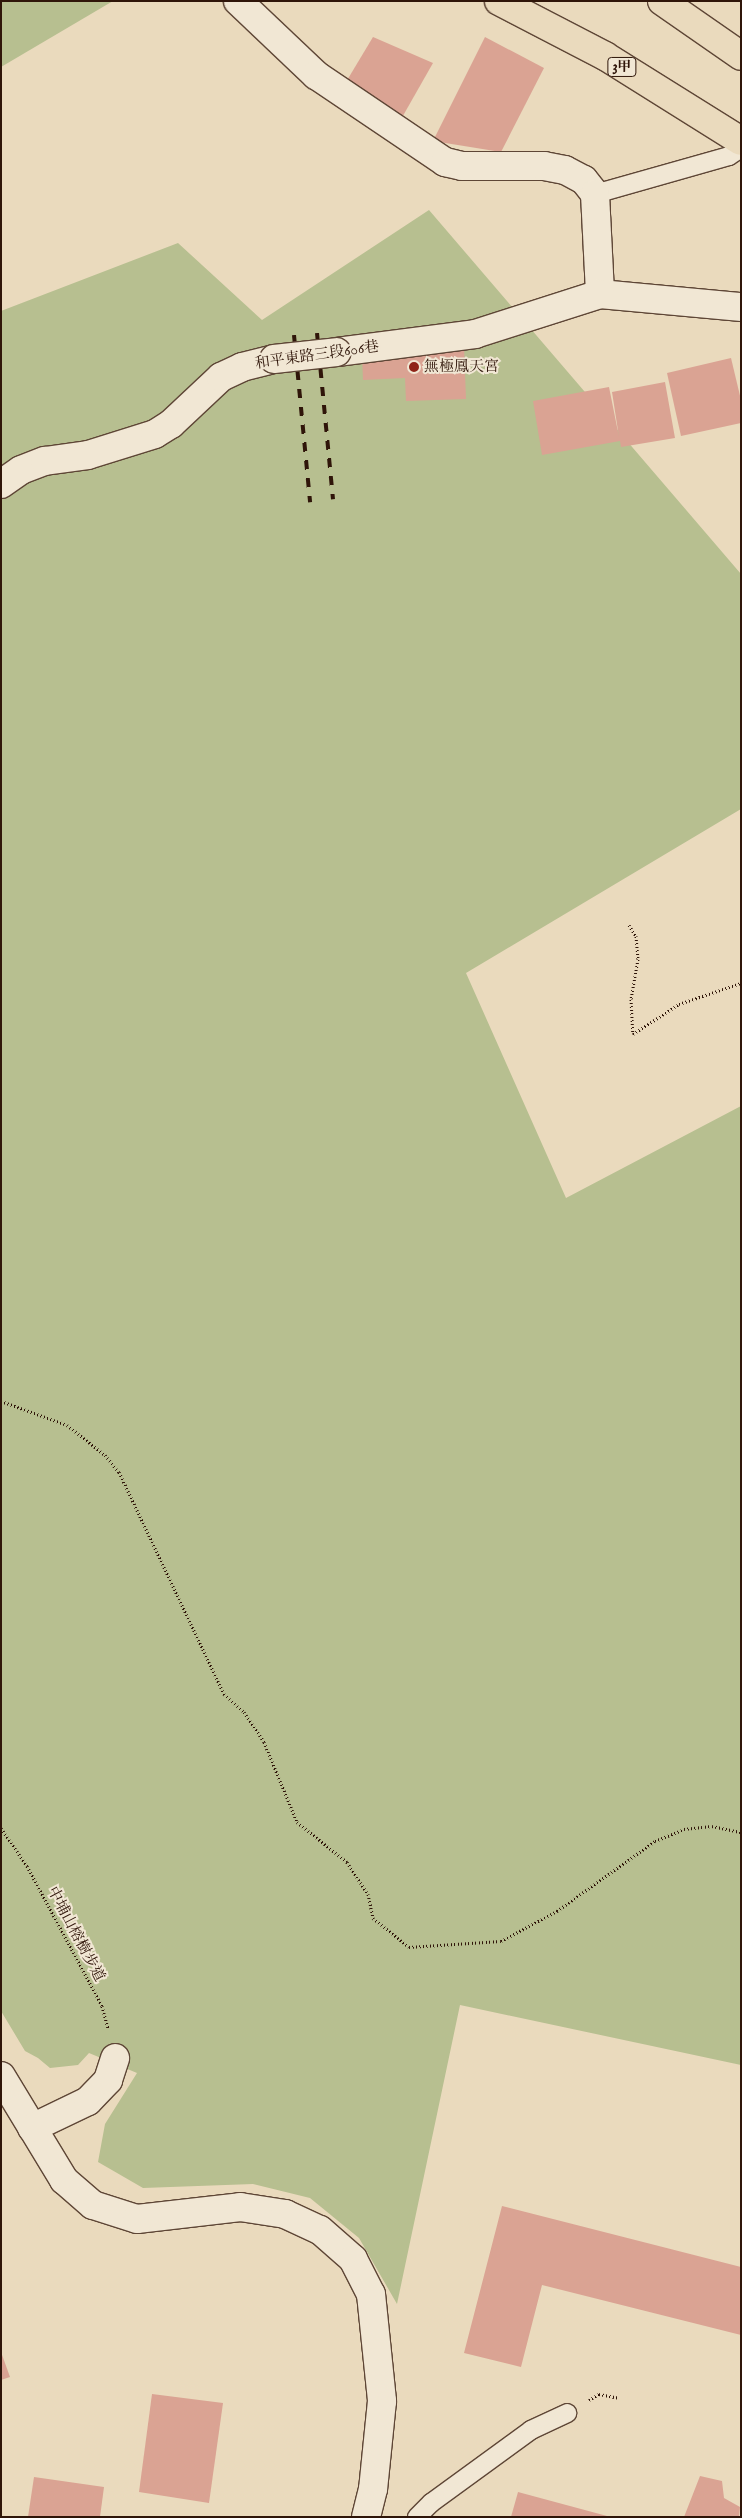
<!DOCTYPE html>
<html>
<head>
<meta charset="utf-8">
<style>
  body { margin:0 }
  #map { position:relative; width:742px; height:2518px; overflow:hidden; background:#eadabd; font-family:"IM FELL English","Noto Serif TC",serif }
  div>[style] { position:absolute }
  .green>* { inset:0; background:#b7bf90 }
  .building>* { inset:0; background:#daa393 }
  .path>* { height:3px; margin-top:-1.5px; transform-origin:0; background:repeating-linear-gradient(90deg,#2f1509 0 1px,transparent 0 3.5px) }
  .roads { filter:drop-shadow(1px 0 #5e4636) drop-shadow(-1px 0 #5e4636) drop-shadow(0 1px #5e4636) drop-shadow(0 -1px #5e4636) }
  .service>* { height:18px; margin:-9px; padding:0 9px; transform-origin:9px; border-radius:9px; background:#f1e7d4 }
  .minor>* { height:28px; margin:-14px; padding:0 14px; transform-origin:14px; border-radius:14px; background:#f1e7d4 }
  .motorway>* { height:28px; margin:-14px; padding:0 14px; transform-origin:14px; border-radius:14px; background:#eadabd }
  .rail>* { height:4px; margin-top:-2px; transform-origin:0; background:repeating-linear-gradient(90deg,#2f1509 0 9px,transparent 0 18px) }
  .bridges { filter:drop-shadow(1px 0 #5e4636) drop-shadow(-1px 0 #5e4636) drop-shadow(0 1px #5e4636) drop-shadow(0 -1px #5e4636) }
  .minor-bridge>* { height:28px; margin:-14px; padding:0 14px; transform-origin:14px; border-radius:14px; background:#f1e7d4 }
  .dots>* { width:14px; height:14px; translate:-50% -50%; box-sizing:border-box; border:2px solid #f1e7d4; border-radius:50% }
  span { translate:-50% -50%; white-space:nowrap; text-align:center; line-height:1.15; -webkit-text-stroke:4px #f1e7d4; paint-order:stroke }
  .shield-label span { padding:1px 4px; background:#f1e7d4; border:1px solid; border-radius:4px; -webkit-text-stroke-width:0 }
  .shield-label { font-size:14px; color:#2f1509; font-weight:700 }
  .street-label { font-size:15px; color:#2f1509 }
  .poi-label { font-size:15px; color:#2f1509 }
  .left { translate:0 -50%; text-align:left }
  .frame { position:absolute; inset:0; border:2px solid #2f1509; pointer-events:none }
</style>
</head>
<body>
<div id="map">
  <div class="green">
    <i style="clip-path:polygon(1px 1px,113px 1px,1px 67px)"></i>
    <i style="clip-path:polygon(429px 210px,741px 574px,741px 809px,466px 973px,566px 1198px,741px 1106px,741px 2065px,460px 2005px,397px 2304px,359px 2238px,310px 2198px,253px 2184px,143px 2188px,98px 2162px,105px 2124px,137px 2073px,89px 2053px,78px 2065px,50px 2068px,38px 2058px,25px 2051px,1px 2011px,1px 311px,178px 243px,262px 320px)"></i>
  </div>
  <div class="building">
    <i style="clip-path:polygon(373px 37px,433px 63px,400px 121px,346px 82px)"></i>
    <i style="clip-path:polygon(485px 37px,544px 68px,501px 152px,433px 141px)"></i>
    <i style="clip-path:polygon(464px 346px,466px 399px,406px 401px,405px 378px,363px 380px,362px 355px)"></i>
    <i style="clip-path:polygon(731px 358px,741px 400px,741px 423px,681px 436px,667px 373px)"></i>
    <i style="clip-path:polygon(665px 382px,675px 438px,621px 447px,620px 441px,542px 455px,533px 401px,609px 387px,619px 437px,612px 392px)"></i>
    <i style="clip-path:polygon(502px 2206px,741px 2267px,741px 2335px,542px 2285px,521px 2367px,464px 2353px)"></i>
    <i style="clip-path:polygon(1px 2352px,10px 2377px,1px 2380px)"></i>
    <i style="clip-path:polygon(152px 2394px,223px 2403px,209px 2503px,139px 2492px)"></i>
    <i style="clip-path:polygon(700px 2476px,722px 2481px,724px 2498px,740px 2507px,739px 2517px,684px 2517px)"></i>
    <i style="clip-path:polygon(34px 2477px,104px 2487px,100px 2517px,28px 2517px)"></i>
    <i style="clip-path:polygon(518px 2492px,607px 2516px,607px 2517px,511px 2517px)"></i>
  </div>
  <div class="path">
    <i style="left:629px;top:925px;width:13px;rotate:58deg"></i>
    <i style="left:636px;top:936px;width:23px;rotate:85deg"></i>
    <i style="left:638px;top:959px;width:41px;rotate:99.9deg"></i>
    <i style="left:631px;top:999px;width:35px;rotate:87deg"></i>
    <i style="left:633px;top:1034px;width:55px;rotate:-33.1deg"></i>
    <i style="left:679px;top:1004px;width:65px;rotate:-18.7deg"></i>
    <i style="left:1px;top:1401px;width:70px;rotate:20deg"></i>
    <i style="left:67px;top:1425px;width:48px;rotate:38.3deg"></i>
    <i style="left:105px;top:1455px;width:22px;rotate:51deg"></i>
    <i style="left:119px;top:1472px;width:246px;rotate:64.7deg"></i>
    <i style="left:224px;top:1694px;width:27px;rotate:42deg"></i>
    <i style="left:244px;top:1712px;width:36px;rotate:56deg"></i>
    <i style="left:264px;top:1742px;width:87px;rotate:67.6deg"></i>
    <i style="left:297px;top:1822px;width:64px;rotate:38.7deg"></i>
    <i style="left:347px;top:1862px;width:38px;rotate:57deg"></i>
    <i style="left:368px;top:1894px;width:25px;rotate:78deg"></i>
    <i style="left:373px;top:1918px;width:46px;rotate:38.9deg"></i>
    <i style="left:409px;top:1947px;width:92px;rotate:-3.7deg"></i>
    <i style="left:501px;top:1941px;width:64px;rotate:-28.2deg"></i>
    <i style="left:557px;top:1911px;width:120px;rotate:-35.5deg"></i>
    <i style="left:655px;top:1841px;width:31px;rotate:-22deg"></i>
    <i style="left:684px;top:1829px;width:28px;rotate:-6deg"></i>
    <i style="left:712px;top:1826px;width:30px;rotate:12deg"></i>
    <i style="left:1px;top:1828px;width:46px;rotate:55.6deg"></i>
    <i style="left:27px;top:1866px;width:159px;rotate:61.8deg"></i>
    <i style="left:102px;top:2006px;width:23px;rotate:75deg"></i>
    <i style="left:589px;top:2400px;width:12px;rotate:-31deg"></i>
    <i style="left:599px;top:2394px;width:20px;rotate:11deg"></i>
  </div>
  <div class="roads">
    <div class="service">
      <i style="left:595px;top:194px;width:139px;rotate:-15.8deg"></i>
      <i style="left:729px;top:156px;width:14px;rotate:-34deg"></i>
      <i style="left:417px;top:2517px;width:20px;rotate:-45deg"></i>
      <i style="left:431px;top:2503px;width:124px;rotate:-36.1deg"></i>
      <i style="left:531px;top:2430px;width:40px;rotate:-25deg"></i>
    </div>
    <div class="minor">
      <i style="left:238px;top:1px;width:108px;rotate:43.5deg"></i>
      <i style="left:316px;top:75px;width:156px;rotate:34deg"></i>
      <i style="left:445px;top:162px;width:17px;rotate:13deg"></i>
      <i style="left:462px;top:166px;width:82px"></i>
      <i style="left:544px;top:166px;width:21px;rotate:11deg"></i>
      <i style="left:565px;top:170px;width:21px;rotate:28deg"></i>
      <i style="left:584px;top:180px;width:18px;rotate:52deg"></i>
      <i style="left:595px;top:194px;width:100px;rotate:87.1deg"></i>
      <i style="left:600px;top:294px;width:142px;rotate:5.3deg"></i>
      <i style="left:337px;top:352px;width:139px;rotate:-7.4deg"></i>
      <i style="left:475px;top:334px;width:131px;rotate:-17.7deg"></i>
      <i style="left:1px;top:484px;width:24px;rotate:-35deg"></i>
      <i style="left:21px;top:470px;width:26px;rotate:-21deg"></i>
      <i style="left:45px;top:461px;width:43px;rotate:-7.9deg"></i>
      <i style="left:88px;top:455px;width:70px;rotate:-17.4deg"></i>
      <i style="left:155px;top:434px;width:19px;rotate:-32deg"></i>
      <i style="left:171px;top:424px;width:69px;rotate:-43.2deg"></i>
      <i style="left:221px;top:377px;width:23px;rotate:-25deg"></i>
      <i style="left:242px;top:367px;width:33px;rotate:-14deg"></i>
      <i style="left:1px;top:2076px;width:122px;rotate:58.8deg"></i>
      <i style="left:64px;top:2180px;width:38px;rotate:41deg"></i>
      <i style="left:93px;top:2205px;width:46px;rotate:17.7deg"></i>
      <i style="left:137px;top:2219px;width:104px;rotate:-6.6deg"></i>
      <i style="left:240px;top:2207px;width:46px;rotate:8.8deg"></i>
      <i style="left:285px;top:2214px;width:38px;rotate:25deg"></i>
      <i style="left:320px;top:2230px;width:44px;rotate:41.3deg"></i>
      <i style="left:353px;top:2259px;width:39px;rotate:63deg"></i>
      <i style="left:371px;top:2294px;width:108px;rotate:84.1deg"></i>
      <i style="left:382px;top:2401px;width:88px;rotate:95.8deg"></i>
      <i style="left:373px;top:2489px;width:29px;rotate:104deg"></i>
      <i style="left:32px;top:2128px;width:62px;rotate:-25.7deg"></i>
      <i style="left:88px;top:2101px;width:29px;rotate:-46deg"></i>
      <i style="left:108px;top:2080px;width:23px;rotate:-72deg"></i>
    </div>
    <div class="motorway">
      <i style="left:499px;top:1px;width:119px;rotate:27.4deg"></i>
      <i style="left:605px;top:56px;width:160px;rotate:32deg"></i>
      <i style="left:662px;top:1px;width:96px;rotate:34.8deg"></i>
    </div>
  </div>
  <div class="rail">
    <i style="left:317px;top:333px;width:167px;rotate:84.5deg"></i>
    <i style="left:294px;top:335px;width:168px;rotate:84.5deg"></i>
  </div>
  <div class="bridges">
    <div class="minor-bridge">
      <i style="left:274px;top:359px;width:63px;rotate:-6.3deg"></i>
    </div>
  </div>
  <div class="dots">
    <i style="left:414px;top:367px;background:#8f2418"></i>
  </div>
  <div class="shield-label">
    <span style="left:622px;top:67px">3甲</span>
  </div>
  <div class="street-label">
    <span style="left:317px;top:355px;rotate:-8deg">和平東路三段606巷</span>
    <span style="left:76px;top:1934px;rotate:62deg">中埔山榕樹步道</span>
  </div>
  <div class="poi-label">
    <span class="left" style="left:424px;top:367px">無極鳳天宮</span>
  </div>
  <div class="frame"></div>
</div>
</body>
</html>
